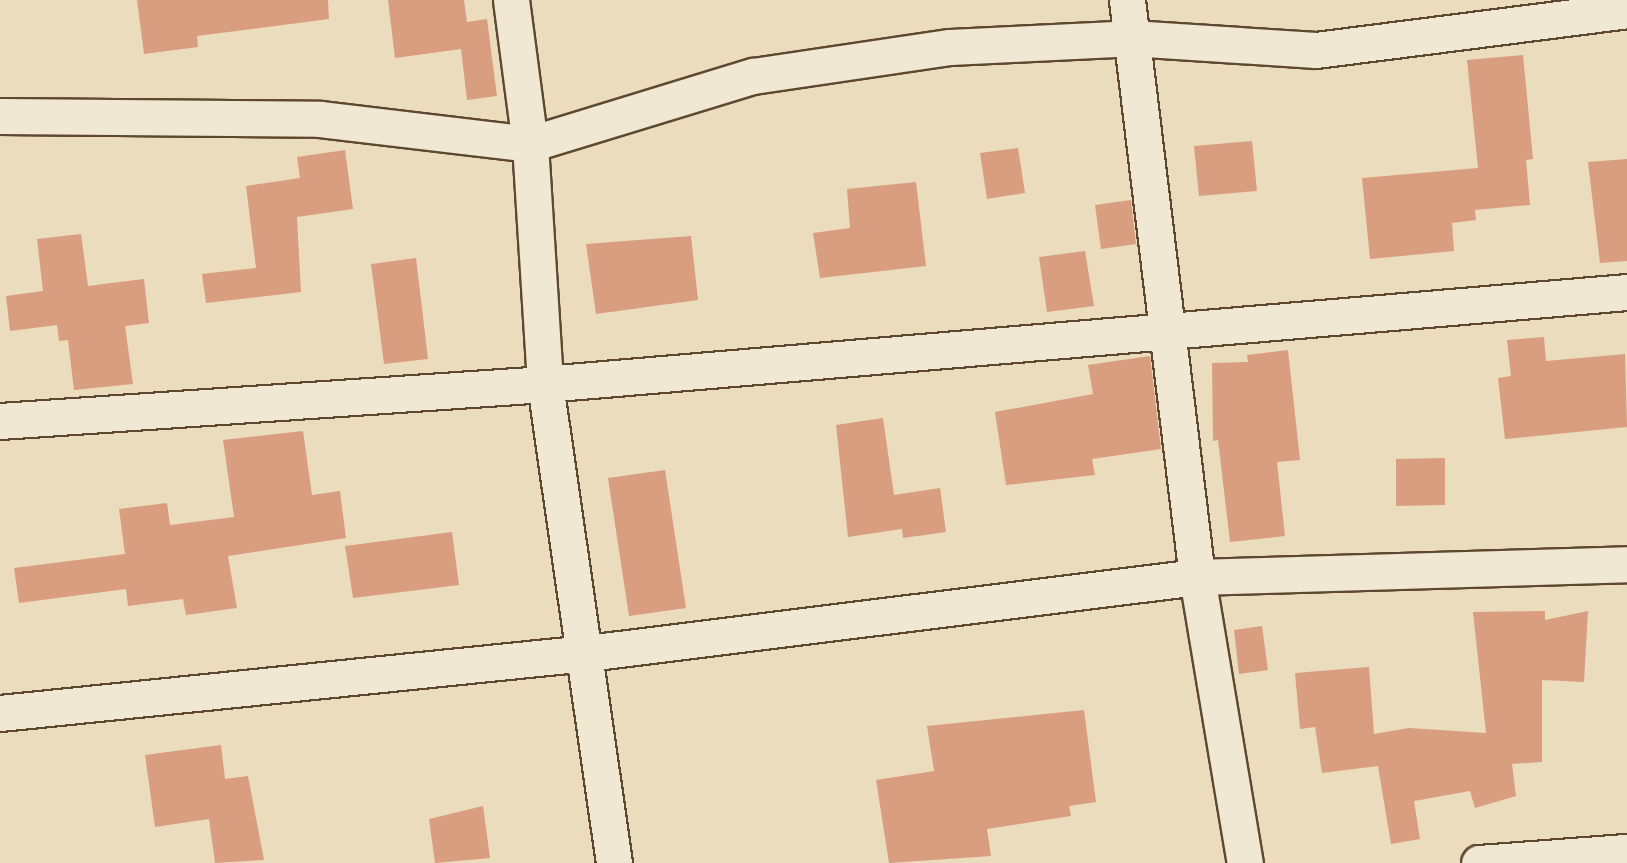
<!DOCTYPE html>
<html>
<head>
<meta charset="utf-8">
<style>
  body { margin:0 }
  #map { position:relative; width:1627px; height:863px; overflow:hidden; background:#eadcbc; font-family:Alegreya,serif }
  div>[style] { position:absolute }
  .building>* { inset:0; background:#d99e7f }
  .roads { filter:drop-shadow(2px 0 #5e4830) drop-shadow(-2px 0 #5e4830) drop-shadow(0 2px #5e4830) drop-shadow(0 -2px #5e4830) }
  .street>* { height:35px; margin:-17.5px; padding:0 17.5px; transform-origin:17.5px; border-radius:17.5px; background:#f1e8d3 }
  span { translate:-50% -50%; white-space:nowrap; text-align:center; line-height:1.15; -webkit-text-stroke:5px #f1e8d3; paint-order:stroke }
</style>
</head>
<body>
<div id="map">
  <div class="building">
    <i style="clip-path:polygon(137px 0,328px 0,329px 19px,197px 36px,198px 47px,144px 54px)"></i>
    <i style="clip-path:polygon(388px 0,464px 0,467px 22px,487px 19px,497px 96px,467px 100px,461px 49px,395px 58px)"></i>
    <i style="clip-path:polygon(1523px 55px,1533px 159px,1526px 160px,1530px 205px,1475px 210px,1476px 220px,1452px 223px,1454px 251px,1370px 259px,1362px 178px,1478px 168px,1467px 60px)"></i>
    <i style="clip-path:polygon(1252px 141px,1257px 191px,1199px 196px,1194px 146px)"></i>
    <i style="clip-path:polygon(1018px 148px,1025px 193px,987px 199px,980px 153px)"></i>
    <i style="clip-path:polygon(345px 150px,353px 209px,297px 217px,301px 292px,206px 303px,202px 274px,256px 268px,246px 186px,300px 178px,297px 157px)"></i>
    <i style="clip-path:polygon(1627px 159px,1627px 261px,1600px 263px,1588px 162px)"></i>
    <i style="clip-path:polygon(916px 182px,926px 266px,820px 278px,813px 233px,850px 228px,847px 189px)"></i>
    <i style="clip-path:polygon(1131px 200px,1136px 244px,1101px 249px,1095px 205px)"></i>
    <i style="clip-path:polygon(81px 234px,88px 286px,144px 279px,149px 323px,125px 326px,133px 384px,74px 390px,68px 340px,59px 341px,57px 325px,10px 331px,6px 296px,43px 291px,37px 239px)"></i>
    <i style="clip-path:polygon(691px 236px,698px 300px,596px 314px,586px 244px)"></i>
    <i style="clip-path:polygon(1085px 251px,1094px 306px,1047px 312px,1039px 257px)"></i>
    <i style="clip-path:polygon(416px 258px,428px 359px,384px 364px,371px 264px)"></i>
    <i style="clip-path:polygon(1544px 337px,1546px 361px,1625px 354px,1627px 427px,1505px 439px,1498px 378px,1511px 376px,1507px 340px)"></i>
    <i style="clip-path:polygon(1288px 350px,1300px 460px,1277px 462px,1285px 536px,1230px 542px,1218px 440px,1213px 441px,1212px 363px,1248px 362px,1247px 355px)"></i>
    <i style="clip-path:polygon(1150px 356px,1161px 449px,1092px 459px,1095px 475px,1006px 485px,995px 412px,1093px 394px,1088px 365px)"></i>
    <i style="clip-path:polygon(883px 418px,894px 495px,940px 488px,946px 532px,903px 538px,902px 529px,848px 537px,836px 425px)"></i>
    <i style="clip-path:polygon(303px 431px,312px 495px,340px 491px,346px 538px,228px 556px,237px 608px,186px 615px,183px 599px,128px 606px,126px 589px,19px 603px,14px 568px,125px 554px,119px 509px,167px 503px,170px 525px,234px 517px,223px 440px)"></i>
    <i style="clip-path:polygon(1445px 458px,1445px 505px,1396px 506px,1396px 459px)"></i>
    <i style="clip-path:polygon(665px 470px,686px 608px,629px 616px,608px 478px)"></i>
    <i style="clip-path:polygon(452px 532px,459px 585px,353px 598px,345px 546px)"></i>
    <i style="clip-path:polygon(1545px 611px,1545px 620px,1588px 611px,1584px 682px,1542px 680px,1542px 762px,1512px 764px,1516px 796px,1475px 808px,1470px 791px,1414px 801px,1420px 839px,1391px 844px,1378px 766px,1322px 773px,1315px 727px,1300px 729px,1295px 673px,1369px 667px,1374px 734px,1409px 728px,1486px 733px,1473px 612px)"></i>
    <i style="clip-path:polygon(1262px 626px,1268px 670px,1239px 674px,1234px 630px)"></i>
    <i style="clip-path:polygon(1084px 710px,1096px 802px,1069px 806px,1071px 816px,987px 829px,991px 856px,889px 863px,876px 780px,934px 771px,927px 726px)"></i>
    <i style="clip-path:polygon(221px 745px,225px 779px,248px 776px,264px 860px,215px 863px,209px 819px,155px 827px,145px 755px)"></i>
    <i style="clip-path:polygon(483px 806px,490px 858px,435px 863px,429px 819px)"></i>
  </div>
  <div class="roads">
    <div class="street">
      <i style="left:511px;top:0;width:145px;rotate:82.5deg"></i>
      <i style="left:530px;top:144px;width:240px;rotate:86.4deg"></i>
      <i style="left:545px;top:384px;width:484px;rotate:81.8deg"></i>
      <i style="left:1127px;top:0;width:581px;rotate:83.08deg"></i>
      <i style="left:1197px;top:577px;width:290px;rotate:80.5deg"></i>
      <i style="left:0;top:116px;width:320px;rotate:0.5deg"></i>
      <i style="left:320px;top:119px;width:211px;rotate:6.8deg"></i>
      <i style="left:530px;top:144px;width:233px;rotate:-17deg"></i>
      <i style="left:753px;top:76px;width:199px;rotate:-8.4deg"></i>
      <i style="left:950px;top:47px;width:181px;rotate:-2.8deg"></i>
      <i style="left:1131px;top:38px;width:185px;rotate:3.7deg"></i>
      <i style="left:1316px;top:50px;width:314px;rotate:-7.3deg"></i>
      <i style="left:0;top:421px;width:546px;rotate:-3.88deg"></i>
      <i style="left:545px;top:384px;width:1086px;rotate:-4.86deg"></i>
      <i style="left:0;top:713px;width:590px;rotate:-5.84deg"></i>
      <i style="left:587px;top:653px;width:615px;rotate:-7.1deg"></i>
      <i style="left:1197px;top:577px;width:430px;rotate:-1.7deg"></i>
      <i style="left:1479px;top:863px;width:148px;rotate:-4.3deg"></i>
    </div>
  </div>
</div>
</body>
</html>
